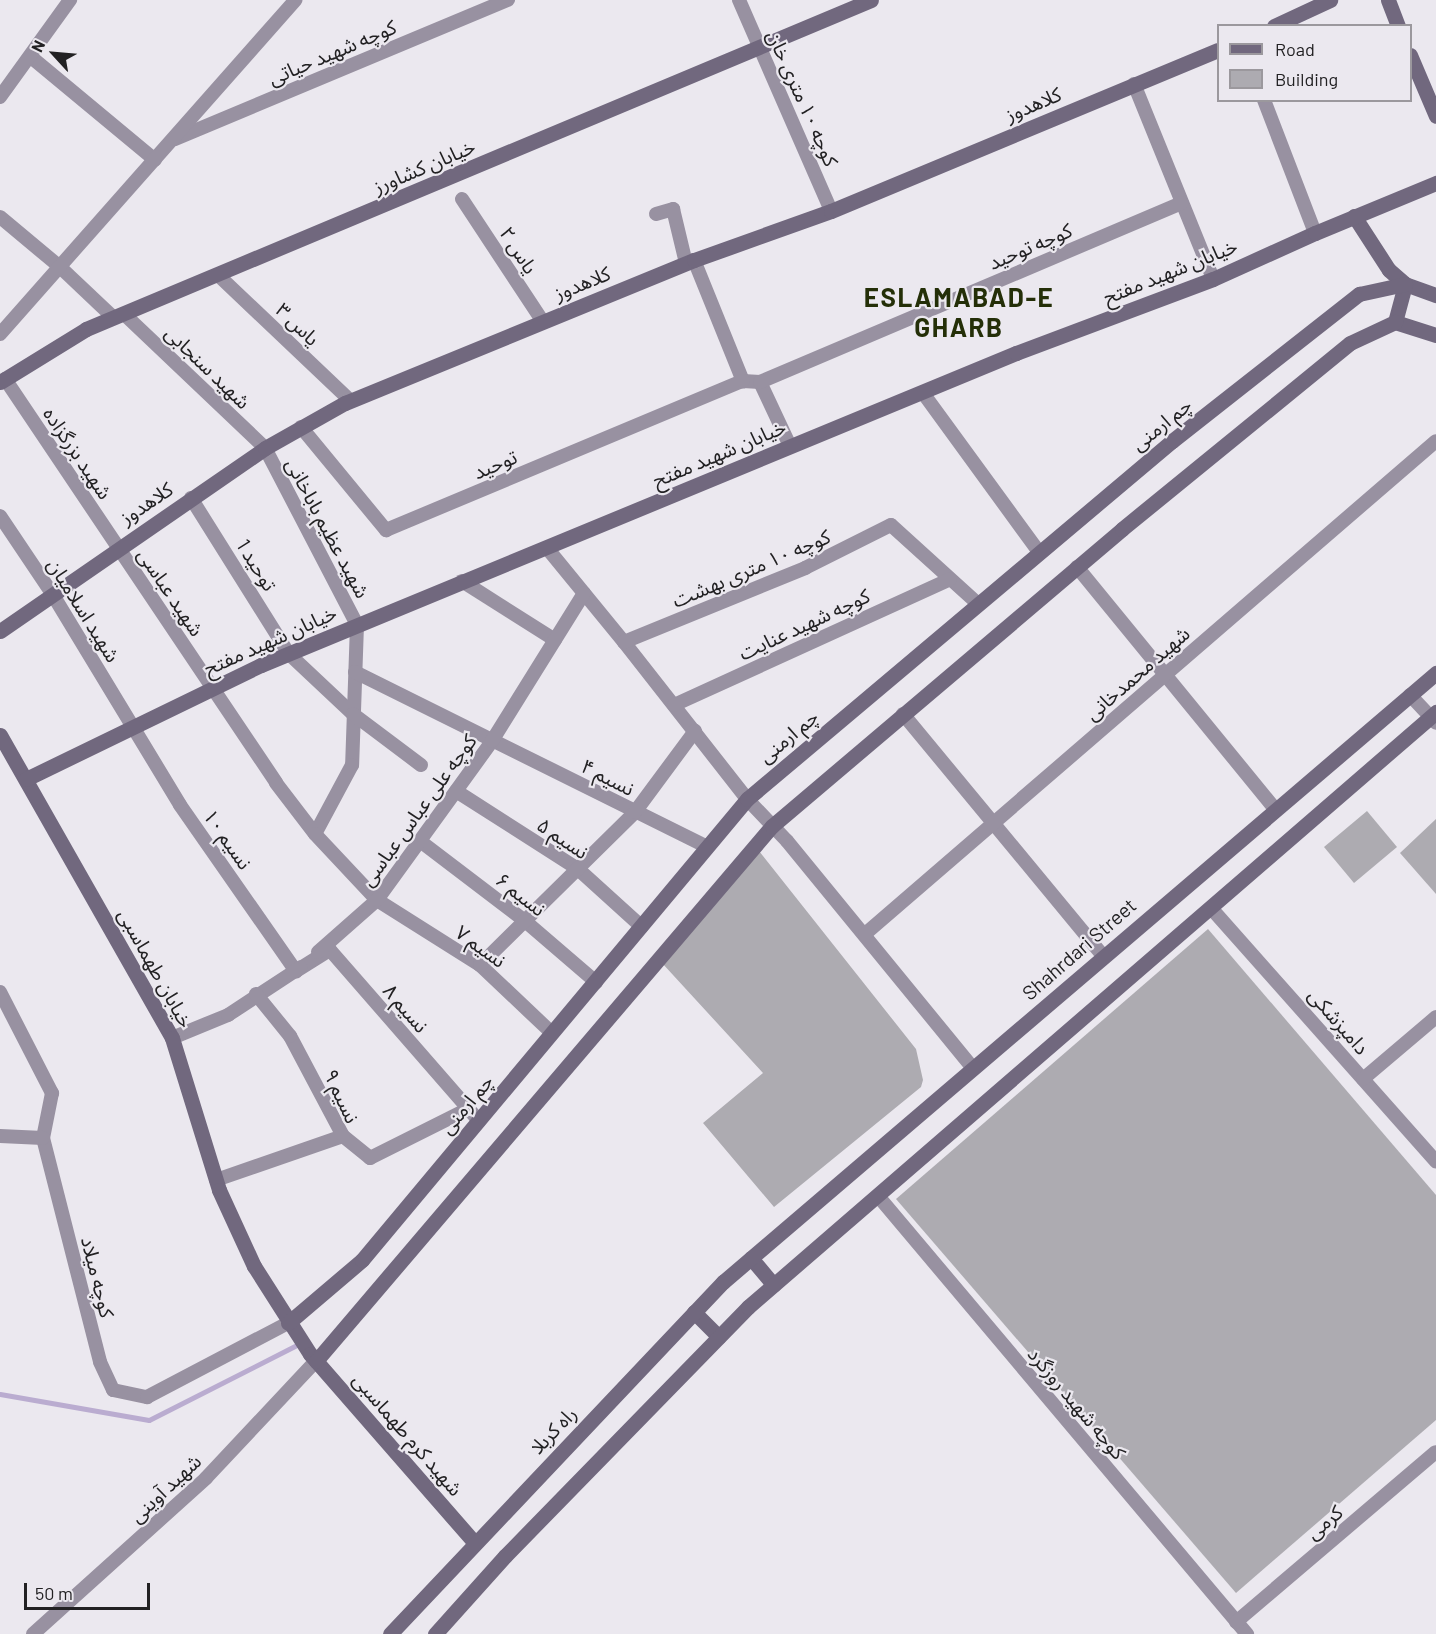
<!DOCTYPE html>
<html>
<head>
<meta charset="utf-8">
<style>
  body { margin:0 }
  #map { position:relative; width:1436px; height:1634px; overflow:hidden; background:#ebe8ef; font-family:Barlow,"Noto Sans Arabic",sans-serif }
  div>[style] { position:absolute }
  .stream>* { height:5px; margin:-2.5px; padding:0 2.5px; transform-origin:2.5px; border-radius:2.5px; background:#baacd0 }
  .building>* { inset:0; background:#adabb1 }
  .street>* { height:14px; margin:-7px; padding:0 7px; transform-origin:7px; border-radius:7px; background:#9891a1 }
  .secondary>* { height:15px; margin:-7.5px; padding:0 7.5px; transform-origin:7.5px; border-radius:7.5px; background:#71687e }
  span { translate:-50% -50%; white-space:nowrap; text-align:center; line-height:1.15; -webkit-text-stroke:4.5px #ebe8ef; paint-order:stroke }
  .street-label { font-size:20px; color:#222123 }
  .district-label { font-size:26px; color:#242f08; font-weight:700; letter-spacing:1.5px }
  .legend { position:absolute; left:1217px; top:24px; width:195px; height:78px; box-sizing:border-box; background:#ebe8ef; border:2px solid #9b989d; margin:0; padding:8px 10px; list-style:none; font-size:18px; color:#222123 }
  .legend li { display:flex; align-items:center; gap:12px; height:30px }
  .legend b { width:30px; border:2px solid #9b989d }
  .north { position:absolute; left:24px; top:24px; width:60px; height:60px; -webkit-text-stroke:4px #ebe8ef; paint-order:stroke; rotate:296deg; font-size:16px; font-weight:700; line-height:24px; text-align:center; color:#222123 }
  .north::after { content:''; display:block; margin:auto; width:21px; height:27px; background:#222123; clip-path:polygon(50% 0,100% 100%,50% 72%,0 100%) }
  .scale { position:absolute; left:24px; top:1583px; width:126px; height:27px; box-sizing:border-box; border:3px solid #222123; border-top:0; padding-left:8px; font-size:18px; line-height:21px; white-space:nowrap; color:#222123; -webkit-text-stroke:4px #ebe8ef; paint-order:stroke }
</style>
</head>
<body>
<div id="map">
  <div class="stream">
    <i style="left:0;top:1394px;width:151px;rotate:9.9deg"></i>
    <i style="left:149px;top:1420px;width:164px;rotate:-26.9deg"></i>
  </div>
  <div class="building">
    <i style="clip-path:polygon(1367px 811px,1397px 847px,1354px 883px,1324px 847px)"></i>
    <i style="clip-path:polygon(1436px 819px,1436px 894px,1400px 853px)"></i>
    <i style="clip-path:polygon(759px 851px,916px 1049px,923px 1080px,921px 1087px,774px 1207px,703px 1123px,763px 1073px,662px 963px)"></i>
    <i style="clip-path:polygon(1208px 929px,1436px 1195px,1436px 1420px,1236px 1593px,896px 1199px)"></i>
  </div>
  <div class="street">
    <i style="left:739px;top:0;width:230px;rotate:66.4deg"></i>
    <i style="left:31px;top:57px;width:161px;rotate:39.7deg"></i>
    <i style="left:1134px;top:84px;width:210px;rotate:67.9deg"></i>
    <i style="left:0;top:97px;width:120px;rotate:-54.2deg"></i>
    <i style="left:1264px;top:100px;width:142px;rotate:69deg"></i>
    <i style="left:175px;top:139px;width:361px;rotate:-22.7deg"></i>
    <i style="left:462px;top:199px;width:147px;rotate:56.6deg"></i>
    <i style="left:656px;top:214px;width:18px;rotate:-16deg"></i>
    <i style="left:673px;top:209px;width:56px;rotate:76.5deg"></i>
    <i style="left:0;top:217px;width:78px;rotate:39.8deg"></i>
    <i style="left:60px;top:267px;width:74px;rotate:43.4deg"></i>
    <i style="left:694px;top:260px;width:131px;rotate:68deg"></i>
    <i style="left:743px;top:381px;width:17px;rotate:3deg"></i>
    <i style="left:760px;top:382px;width:71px;rotate:64.9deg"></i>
    <i style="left:218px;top:275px;width:183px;rotate:43.5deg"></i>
    <i style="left:124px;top:314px;width:195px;rotate:43.5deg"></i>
    <i style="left:265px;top:448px;width:199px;rotate:62.5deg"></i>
    <i style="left:357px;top:625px;width:140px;rotate:92deg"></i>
    <i style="left:352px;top:765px;width:78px;rotate:118.2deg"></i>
    <i style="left:0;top:334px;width:446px;rotate:-48.5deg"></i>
    <i style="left:5px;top:379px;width:486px;rotate:56.1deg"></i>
    <i style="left:276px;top:783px;width:64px;rotate:52.6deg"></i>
    <i style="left:315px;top:834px;width:91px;rotate:46.8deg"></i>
    <i style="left:377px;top:900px;width:122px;rotate:32.3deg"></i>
    <i style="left:480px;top:965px;width:99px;rotate:43.4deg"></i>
    <i style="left:760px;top:382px;width:458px;rotate:-23deg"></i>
    <i style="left:923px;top:393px;width:197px;rotate:53.9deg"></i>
    <i style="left:301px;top:427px;width:134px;rotate:50.5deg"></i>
    <i style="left:386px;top:530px;width:387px;rotate:-22.7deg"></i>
    <i style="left:191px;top:498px;width:184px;rotate:57.9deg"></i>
    <i style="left:289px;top:654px;width:88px;rotate:43.2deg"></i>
    <i style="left:353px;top:714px;width:85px;rotate:36.9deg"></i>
    <i style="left:0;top:516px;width:95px;rotate:56.1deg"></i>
    <i style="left:53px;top:595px;width:245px;rotate:58.8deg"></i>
    <i style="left:180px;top:805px;width:203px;rotate:55.1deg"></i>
    <i style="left:296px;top:971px;width:40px;rotate:-32deg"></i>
    <i style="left:330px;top:950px;width:227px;rotate:48.9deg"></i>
    <i style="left:547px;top:548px;width:122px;rotate:50.7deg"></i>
    <i style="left:624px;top:642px;width:199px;rotate:51.9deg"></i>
    <i style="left:747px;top:799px;width:58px;rotate:46.4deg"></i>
    <i style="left:787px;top:841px;width:293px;rotate:50.7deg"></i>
    <i style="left:1077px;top:567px;width:313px;rotate:50.7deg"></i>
    <i style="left:462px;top:581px;width:110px;rotate:32.4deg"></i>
    <i style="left:624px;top:642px;width:196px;rotate:-22.2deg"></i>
    <i style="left:805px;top:568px;width:96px;rotate:-26.6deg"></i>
    <i style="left:891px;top:525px;width:116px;rotate:42.2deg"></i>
    <i style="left:355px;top:672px;width:393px;rotate:26.4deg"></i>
    <i style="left:1410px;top:695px;width:38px;rotate:47deg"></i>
    <i style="left:674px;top:705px;width:303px;rotate:-24.5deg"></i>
    <i style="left:903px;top:714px;width:314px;rotate:50.4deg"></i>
    <i style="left:456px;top:791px;width:145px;rotate:32.6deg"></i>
    <i style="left:578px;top:869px;width:86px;rotate:42.2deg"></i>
    <i style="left:420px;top:841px;width:132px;rotate:37.3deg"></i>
    <i style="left:525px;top:921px;width:94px;rotate:40.7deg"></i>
    <i style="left:1211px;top:908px;width:339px;rotate:48.4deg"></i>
    <i style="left:865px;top:934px;width:754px;rotate:-40.81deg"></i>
    <i style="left:318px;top:952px;width:79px;rotate:-41.4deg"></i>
    <i style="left:377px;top:900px;width:196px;rotate:-54.1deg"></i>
    <i style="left:492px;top:741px;width:174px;rotate:-58.1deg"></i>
    <i style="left:480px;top:965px;width:218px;rotate:-44.6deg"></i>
    <i style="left:635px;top:812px;width:101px;rotate:-53.5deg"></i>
    <i style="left:0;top:992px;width:114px;rotate:62.8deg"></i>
    <i style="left:52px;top:1093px;width:46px;rotate:101.3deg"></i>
    <i style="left:43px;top:1138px;width:231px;rotate:75.7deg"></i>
    <i style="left:100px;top:1362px;width:31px;rotate:65deg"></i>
    <i style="left:113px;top:1390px;width:35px;rotate:12deg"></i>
    <i style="left:147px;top:1397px;width:159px;rotate:-27.7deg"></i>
    <i style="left:172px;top:1038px;width:61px;rotate:-22.3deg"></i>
    <i style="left:228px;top:1015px;width:87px;rotate:-33.3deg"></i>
    <i style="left:1363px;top:1079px;width:96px;rotate:-40.3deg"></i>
    <i style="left:0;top:1136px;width:43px;rotate:2.7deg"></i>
    <i style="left:343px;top:1136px;width:35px;rotate:39deg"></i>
    <i style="left:370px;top:1158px;width:110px;rotate:-26.6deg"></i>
    <i style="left:216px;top:1180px;width:134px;rotate:-19.1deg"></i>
    <i style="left:343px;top:1136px;width:113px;rotate:-117.9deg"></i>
    <i style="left:290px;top:1036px;width:54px;rotate:-129deg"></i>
    <i style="left:878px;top:1196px;width:573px;rotate:49.89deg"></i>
    <i style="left:1236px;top:1622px;width:262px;rotate:-40.4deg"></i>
    <i style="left:33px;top:1634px;width:233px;rotate:-42deg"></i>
    <i style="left:206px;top:1478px;width:161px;rotate:-46.8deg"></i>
  </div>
  <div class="secondary">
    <i style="left:1388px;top:0;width:28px;rotate:69deg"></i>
    <i style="left:1274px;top:26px;width:62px;rotate:-24.9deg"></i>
    <i style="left:1410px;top:55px;width:66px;rotate:66.9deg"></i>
    <i style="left:1354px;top:216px;width:64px;rotate:57.1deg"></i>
    <i style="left:1389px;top:270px;width:21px;rotate:41deg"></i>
    <i style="left:1405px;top:284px;width:33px;rotate:20deg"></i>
    <i style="left:1395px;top:322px;width:43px;rotate:17.6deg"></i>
    <i style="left:1395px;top:322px;width:39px;rotate:-75deg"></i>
    <i style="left:0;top:382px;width:101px;rotate:-31.6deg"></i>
    <i style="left:86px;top:329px;width:851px;rotate:-22.74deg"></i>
    <i style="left:0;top:631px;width:322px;rotate:-34.6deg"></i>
    <i style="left:265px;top:448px;width:92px;rotate:-29.4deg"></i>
    <i style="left:345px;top:403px;width:377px;rotate:-22.3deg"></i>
    <i style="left:694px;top:260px;width:145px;rotate:-19.7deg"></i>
    <i style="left:831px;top:211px;width:419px;rotate:-22.6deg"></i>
    <i style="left:0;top:735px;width:348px;rotate:60.4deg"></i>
    <i style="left:172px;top:1038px;width:159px;rotate:72.8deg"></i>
    <i style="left:219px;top:1190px;width:84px;rotate:65.3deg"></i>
    <i style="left:254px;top:1266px;width:104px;rotate:57.5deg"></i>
    <i style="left:310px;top:1354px;width:251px;rotate:48.9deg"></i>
    <i style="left:26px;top:779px;width:261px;rotate:-25.9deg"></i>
    <i style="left:261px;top:665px;width:817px;rotate:-22.45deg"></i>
    <i style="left:1016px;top:353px;width:210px;rotate:-20.6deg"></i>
    <i style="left:1213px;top:279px;width:112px;rotate:-24.3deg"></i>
    <i style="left:1315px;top:233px;width:131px;rotate:-22.5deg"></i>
    <i style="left:751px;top:1258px;width:35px;rotate:50deg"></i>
    <i style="left:694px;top:1312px;width:35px;rotate:45deg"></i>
    <i style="left:288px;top:1323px;width:97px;rotate:-40.4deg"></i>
    <i style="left:362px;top:1260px;width:601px;rotate:-50.13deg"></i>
    <i style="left:747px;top:799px;width:556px;rotate:-40.11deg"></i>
    <i style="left:1172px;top:441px;width:238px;rotate:-38.2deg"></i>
    <i style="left:1359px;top:294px;width:47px;rotate:-12.3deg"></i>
    <i style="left:316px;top:1361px;width:703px;rotate:-49.56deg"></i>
    <i style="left:772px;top:826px;width:459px;rotate:-40.3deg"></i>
    <i style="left:1122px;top:529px;width:294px;rotate:-39.2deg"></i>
    <i style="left:1350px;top:343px;width:50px;rotate:-25deg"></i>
    <i style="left:390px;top:1634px;width:485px;rotate:-46.6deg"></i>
    <i style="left:723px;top:1282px;width:938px;rotate:-40.5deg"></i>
    <i style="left:435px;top:1634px;width:105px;rotate:-48.1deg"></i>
    <i style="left:505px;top:1556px;width:348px;rotate:-45.7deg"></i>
    <i style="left:748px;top:1307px;width:910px;rotate:-40.85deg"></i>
  </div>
  <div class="street-label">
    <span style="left:332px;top:52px;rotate:-23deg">کوچه شهید حیاتی</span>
    <span style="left:803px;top:98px;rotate:66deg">کوچه ۱۰ متری خان</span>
    <span style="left:1033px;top:104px;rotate:-23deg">کلاهدوز</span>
    <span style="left:424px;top:166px;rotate:-23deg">خیابان کشاورز</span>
    <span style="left:1030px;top:246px;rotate:-23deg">کوچه توحید</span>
    <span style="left:519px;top:250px;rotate:57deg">یاس ۲</span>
    <span style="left:1170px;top:271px;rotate:-22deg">خیابان شهید مفتح</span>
    <span style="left:582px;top:283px;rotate:-22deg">کلاهدوز</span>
    <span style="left:298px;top:324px;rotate:44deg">یاس ۳</span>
    <span style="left:208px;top:367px;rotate:44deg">شهید سنجابی</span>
    <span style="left:1161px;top:424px;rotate:-39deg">چم ارمنی</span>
    <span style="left:78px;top:453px;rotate:56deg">شهید بزرگزاده</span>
    <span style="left:719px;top:453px;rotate:-23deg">خیابان شهید مفتح</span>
    <span style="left:495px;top:464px;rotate:-23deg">توحید</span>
    <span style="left:146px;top:503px;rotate:-34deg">کلاهدوز</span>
    <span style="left:328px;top:528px;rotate:62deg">شهید عظیم باباخانی</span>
    <span style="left:257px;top:565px;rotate:58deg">توحید 1</span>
    <span style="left:751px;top:568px;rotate:-23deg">کوچه ۱۰ متری بهشت</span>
    <span style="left:171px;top:592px;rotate:56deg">شهید عباسی</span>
    <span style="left:84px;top:610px;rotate:58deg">شهید اسلامیان</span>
    <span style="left:804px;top:624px;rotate:-25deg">کوچه شهید عنایت</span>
    <span style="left:270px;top:640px;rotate:-24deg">خیابان شهید مفتح</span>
    <span style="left:1137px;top:673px;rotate:-41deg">شهید محمدخانی</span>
    <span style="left:788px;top:736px;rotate:-40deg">چم ارمنی</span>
    <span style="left:608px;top:777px;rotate:27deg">نسیم ۴</span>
    <span style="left:418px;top:810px;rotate:-54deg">کوچه علی عباس عباسی</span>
    <span style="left:563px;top:838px;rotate:34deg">نسیم ۵</span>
    <span style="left:228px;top:839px;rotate:55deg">نسیم ۱۰</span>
    <span style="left:521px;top:894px;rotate:38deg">نسیم ۶</span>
    <span style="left:481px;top:946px;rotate:36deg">نسیم ۷</span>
    <span style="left:1079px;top:949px;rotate:-41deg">Shahrdari Street</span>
    <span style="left:156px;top:968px;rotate:61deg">خیابان طهماسبی</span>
    <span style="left:406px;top:1008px;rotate:49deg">نسیم ۸</span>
    <span style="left:1339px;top:1021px;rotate:49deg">دامپزشکی</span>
    <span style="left:342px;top:1096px;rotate:65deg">نسیم ۹</span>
    <span style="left:466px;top:1104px;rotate:-50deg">چم ارمنی</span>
    <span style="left:98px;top:1277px;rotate:76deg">کوچه میلاد</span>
    <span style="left:1077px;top:1403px;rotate:50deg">کوچه شهید روزگرد</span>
    <span style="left:553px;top:1430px;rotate:-46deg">راه کربلا</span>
    <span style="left:408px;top:1434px;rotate:49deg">شهید کرم طهماسبی</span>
    <span style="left:165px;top:1488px;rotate:-43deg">شهید آوینی</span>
    <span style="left:1324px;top:1522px;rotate:-40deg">کرمی</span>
  </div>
  <div class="district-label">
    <span style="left:959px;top:312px">ESLAMABAD-E<br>GHARB</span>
  </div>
  <ul class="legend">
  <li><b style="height:8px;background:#71687e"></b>Road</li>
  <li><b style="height:16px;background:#adabb1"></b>Building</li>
  </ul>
  <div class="north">N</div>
  <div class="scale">50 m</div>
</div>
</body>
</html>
